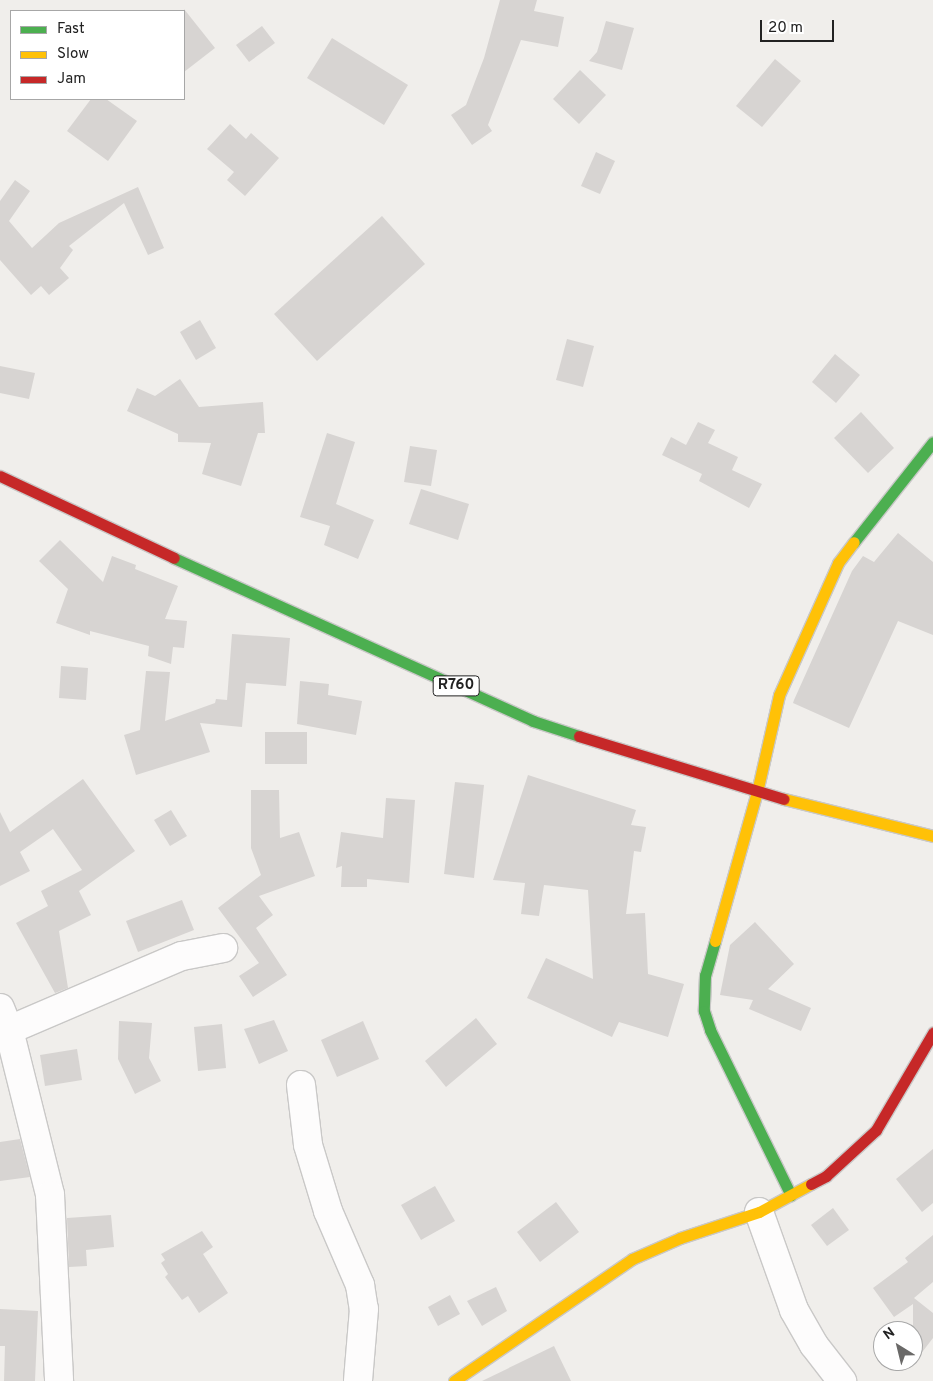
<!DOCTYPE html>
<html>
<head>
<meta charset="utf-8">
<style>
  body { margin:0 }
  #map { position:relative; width:933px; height:1381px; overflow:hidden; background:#f0eeeb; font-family:Overpass,sans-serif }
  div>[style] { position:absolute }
  .building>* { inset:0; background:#d7d4d2 }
  .roads { filter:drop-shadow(1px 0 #c9c8c7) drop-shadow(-1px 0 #c9c8c7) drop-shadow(0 1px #c9c8c7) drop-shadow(0 -1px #c9c8c7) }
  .street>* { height:28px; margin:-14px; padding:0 14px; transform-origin:14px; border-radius:14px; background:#fdfcfc }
  .fast>* { height:11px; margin:-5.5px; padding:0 5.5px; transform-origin:5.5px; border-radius:5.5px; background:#4caf50 }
  .slow>* { height:11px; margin:-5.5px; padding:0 5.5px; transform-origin:5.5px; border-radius:5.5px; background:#ffc107 }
  .jam>* { height:11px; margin:-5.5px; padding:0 5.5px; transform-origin:5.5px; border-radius:5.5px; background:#c62828 }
  span { translate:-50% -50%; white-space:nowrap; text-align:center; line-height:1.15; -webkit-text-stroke:4px #fff; paint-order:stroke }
  .shield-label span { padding:1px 4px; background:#fff; border:1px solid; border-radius:4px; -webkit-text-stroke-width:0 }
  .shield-label { font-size:15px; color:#222; font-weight:700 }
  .legend { position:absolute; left:10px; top:10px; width:175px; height:90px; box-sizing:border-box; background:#fff; border:1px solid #a7a7a7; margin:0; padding:6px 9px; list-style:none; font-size:15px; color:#222 }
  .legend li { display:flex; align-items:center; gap:10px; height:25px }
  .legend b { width:25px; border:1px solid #a7a7a7 }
  .north { position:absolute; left:873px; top:1321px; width:50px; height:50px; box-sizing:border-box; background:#fff; border:1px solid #a7a7a7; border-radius:50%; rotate:324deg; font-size:14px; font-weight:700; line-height:20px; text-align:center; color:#222 }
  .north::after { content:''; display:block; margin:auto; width:18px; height:22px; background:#6a6968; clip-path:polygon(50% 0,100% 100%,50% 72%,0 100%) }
  .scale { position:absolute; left:760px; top:20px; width:74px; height:22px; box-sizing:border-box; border:2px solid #222; border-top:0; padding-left:6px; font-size:15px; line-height:18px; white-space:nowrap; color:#222; -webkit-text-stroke:4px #fff; paint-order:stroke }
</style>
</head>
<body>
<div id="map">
  <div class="building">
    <i style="clip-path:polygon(500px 0,537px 0,534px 11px,564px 17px,558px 47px,521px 40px,488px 125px,492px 131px,472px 145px,451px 115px,466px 105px,484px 58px)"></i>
    <i style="clip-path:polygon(184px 9px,215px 48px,184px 72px)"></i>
    <i style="clip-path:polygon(606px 21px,634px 28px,622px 70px,589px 61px,597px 52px)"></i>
    <i style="clip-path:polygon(262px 26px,275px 43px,249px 62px,236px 45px)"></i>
    <i style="clip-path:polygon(332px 38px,408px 85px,384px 125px,307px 78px)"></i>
    <i style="clip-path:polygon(775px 59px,801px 81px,762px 127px,736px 106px)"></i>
    <i style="clip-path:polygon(580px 70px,606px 95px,579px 124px,553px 99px)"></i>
    <i style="clip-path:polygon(91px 99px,106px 99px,137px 121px,108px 161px,67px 131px)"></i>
    <i style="clip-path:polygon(230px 124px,246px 139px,251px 133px,279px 158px,245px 196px,227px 180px,234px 172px,207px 149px)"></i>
    <i style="clip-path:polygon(596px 152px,615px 161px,600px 194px,581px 186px)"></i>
    <i style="clip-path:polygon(15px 180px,30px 191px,9px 221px,32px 248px,59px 223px,138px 187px,164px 248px,148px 255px,124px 203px,69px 246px,73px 250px,60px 268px,69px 278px,49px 295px,41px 286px,31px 295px,0 260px,0 201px)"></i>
    <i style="clip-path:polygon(382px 216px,425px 264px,317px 361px,274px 314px)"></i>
    <i style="clip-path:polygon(200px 320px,216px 348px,196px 360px,180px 332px)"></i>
    <i style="clip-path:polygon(567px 339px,594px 346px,583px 387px,556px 380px)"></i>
    <i style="clip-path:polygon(835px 354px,860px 375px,836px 403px,812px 382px)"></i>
    <i style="clip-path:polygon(0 366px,35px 373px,29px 399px,0 393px)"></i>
    <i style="clip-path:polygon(180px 379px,199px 407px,263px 402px,265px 433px,258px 433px,241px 486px,202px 474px,211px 443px,178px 442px,178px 434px,127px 411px,137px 388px,155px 396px)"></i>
    <i style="clip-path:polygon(861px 412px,894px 448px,868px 473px,834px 438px)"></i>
    <i style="clip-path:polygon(698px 422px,715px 430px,708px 443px,738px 457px,732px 470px,762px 484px,749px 508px,699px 481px,702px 474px,662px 455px,671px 437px,686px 445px)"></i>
    <i style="clip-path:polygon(327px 433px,355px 442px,336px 504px,374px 520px,358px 559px,324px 545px,330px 526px,300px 517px)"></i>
    <i style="clip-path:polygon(410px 446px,437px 450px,431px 486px,404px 482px)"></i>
    <i style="clip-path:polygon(421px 489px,469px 504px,458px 540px,409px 524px)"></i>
    <i style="clip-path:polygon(898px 533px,933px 562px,933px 635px,898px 621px,849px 728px,793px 703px,794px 700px,852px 571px,863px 556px,874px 562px)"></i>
    <i style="clip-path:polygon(60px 540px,103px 582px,112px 556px,136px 565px,135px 569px,178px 586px,165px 619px,187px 621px,184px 648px,173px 647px,171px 664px,148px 656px,149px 646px,90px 631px,90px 635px,56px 623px,68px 589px,39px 561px)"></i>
    <i style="clip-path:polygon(232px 634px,290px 638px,286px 686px,246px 683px,242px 727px,200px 723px,210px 752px,136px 775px,124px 735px,140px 730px,146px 671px,170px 672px,165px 721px,215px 703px,216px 699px,227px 700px)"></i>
    <i style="clip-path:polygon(61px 666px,88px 668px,86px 700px,59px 698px)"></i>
    <i style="clip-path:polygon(300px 681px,329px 684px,328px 695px,362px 701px,356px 735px,297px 724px)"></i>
    <i style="clip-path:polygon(265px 732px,307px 732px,307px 764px,265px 764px)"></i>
    <i style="clip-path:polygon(528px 775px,636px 810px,631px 825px,646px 827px,641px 852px,634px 851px,626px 914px,645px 913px,648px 974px,684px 984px,668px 1037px,619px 1022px,612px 1037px,527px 998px,546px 958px,593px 979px,588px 890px,544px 885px,539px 916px,521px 914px,525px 883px,493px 880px)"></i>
    <i style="clip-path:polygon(83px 779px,135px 851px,79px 891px,91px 915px,59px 931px,68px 988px,55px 993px,16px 923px,48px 906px,41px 891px,82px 870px,53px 829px,20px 852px,30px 871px,0 886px,0 812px,10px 832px)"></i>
    <i style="clip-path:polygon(455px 782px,484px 785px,474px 878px,444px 874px)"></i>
    <i style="clip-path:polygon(251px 790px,279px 790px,280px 838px,299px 832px,315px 876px,259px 896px,273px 915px,256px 928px,287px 975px,253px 997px,239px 976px,259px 963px,218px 908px,261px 875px,251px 848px)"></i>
    <i style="clip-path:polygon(386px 798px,415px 800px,409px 883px,367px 879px,367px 887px,341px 887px,342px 866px,336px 868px,341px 832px,383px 838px)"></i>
    <i style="clip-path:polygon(171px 810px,187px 836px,170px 846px,154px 820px)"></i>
    <i style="clip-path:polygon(182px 900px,194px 930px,138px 952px,126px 921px)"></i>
    <i style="clip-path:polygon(755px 922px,794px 964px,768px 989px,811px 1008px,801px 1031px,749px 1009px,753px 1000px,720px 995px,730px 945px)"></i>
    <i style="clip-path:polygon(476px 1018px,497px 1044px,446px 1087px,425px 1061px)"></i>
    <i style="clip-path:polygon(274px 1020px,288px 1051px,259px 1064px,244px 1029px)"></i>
    <i style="clip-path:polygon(119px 1021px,152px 1023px,149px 1058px,161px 1081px,135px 1094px,118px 1059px)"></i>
    <i style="clip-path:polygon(363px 1021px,379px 1059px,337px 1077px,321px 1040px)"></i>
    <i style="clip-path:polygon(222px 1024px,226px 1068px,198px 1071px,194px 1027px)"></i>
    <i style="clip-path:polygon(77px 1049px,82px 1080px,45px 1086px,40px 1055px)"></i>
    <i style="clip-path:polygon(20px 1139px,30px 1177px,0 1181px,0 1142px)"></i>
    <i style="clip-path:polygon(933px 1149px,933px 1203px,922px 1212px,896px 1179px)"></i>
    <i style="clip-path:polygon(435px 1186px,455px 1221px,421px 1240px,401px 1205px)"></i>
    <i style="clip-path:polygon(556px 1202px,579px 1232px,540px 1262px,517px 1232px)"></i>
    <i style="clip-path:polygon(833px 1208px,849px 1230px,827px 1246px,811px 1225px)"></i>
    <i style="clip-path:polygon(111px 1215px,114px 1247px,86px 1250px,87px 1266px,69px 1267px,67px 1218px)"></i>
    <i style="clip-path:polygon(202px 1231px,213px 1247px,203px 1254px,228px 1293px,199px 1313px,188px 1296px,182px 1300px,165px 1277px,168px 1274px,161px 1263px,165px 1260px,161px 1254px)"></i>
    <i style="clip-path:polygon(933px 1235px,933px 1282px,914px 1298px,933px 1313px,933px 1338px,913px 1364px,913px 1304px,894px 1317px,873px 1288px,908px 1262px,905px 1258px)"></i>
    <i style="clip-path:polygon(496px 1287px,507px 1311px,482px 1326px,467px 1301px)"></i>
    <i style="clip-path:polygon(450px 1295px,460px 1314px,438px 1326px,428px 1307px)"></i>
    <i style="clip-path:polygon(0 1309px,38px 1311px,35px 1381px,4px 1381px,5px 1346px,0 1346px)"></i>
    <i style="clip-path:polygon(554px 1346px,571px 1381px,482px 1381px)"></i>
  </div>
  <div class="roads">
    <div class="street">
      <i style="left:0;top:1008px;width:24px;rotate:68deg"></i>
      <i style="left:9px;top:1030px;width:170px;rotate:76deg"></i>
      <i style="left:50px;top:1195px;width:186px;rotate:87.2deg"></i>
      <i style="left:0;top:1030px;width:9px"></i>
      <i style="left:9px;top:1030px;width:188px;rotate:-23.2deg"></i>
      <i style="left:182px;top:956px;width:42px;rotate:-11deg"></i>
      <i style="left:301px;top:1085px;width:60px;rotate:83.3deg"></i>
      <i style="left:308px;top:1145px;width:69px;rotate:73.1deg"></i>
      <i style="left:328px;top:1211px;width:81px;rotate:66.6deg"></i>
      <i style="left:360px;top:1285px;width:24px;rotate:81deg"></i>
      <i style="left:364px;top:1309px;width:72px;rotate:94.8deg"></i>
      <i style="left:759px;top:1212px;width:104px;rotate:70.3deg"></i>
      <i style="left:794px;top:1310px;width:40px;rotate:60.3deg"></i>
      <i style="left:814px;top:1345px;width:46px;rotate:52.1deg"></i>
    </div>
    <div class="fast">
      <i style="left:854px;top:542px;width:127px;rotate:-51.7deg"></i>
      <i style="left:174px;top:558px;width:394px;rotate:24.4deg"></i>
      <i style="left:533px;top:721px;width:48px;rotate:18.1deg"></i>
      <i style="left:715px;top:941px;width:35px;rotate:106deg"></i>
      <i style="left:705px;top:975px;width:36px;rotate:92deg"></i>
      <i style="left:704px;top:1011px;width:20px;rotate:72deg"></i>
      <i style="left:710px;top:1030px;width:184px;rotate:63.9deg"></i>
    </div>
    <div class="slow">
      <i style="left:784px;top:799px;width:154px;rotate:13.9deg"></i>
      <i style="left:715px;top:941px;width:155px;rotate:-74.3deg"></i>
      <i style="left:757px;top:792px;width:99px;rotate:-77.2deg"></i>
      <i style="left:779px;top:695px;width:145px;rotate:-65.9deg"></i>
      <i style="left:838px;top:563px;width:26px;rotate:-53deg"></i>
      <i style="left:454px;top:1381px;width:216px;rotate:-34.4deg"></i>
      <i style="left:632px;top:1259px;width:52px;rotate:-23.6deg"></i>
      <i style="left:680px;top:1238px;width:83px;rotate:-18.2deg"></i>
      <i style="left:759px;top:1212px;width:59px;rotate:-28.3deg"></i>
    </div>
    <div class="jam">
      <i style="left:0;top:476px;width:192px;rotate:25.2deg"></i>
      <i style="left:579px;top:736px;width:214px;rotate:17.1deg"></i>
      <i style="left:811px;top:1184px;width:17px;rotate:-28deg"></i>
      <i style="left:826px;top:1176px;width:68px;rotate:-42.6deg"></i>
      <i style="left:876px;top:1130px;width:113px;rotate:-59.6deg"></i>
    </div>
  </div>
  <div class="shield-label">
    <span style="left:456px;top:686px">R760</span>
  </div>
  <ul class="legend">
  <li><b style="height:6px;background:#4caf50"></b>Fast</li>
  <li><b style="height:6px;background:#ffc107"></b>Slow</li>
  <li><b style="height:6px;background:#c62828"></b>Jam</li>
  </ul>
  <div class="north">N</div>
  <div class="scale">20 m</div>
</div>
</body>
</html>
